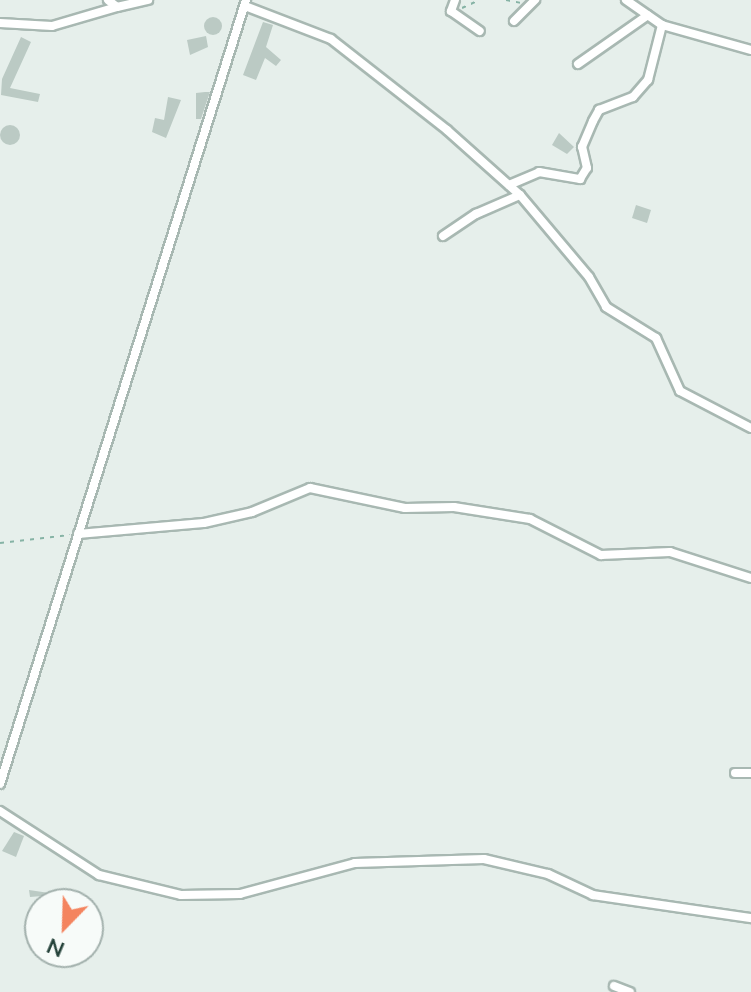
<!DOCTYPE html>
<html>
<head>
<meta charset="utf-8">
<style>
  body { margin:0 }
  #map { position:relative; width:751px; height:992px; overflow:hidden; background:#e6efeb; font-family:Mulish,sans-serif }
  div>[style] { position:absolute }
  .building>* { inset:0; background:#bbcac4 }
  .round { border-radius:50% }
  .path>* { height:2px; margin-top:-1px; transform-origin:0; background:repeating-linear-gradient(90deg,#86b3a5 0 4px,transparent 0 10px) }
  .roads { filter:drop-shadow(2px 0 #a8b8b2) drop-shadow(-2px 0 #a8b8b2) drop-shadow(0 2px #a8b8b2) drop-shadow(0 -2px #a8b8b2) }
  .minor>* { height:8px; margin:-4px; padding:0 4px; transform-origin:4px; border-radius:4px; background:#fff }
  span { translate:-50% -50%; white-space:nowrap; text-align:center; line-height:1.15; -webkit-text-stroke:8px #f7fbf9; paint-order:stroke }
  .north { position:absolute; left:24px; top:888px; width:80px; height:80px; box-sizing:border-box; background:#f7fbf9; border:2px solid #a3b1ad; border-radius:50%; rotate:203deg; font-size:22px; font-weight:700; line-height:32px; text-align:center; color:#24423a }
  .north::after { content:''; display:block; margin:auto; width:28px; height:36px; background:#f4845f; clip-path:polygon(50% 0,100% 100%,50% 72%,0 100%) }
</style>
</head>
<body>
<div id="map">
  <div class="building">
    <i class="round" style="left:204px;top:17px;width:18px;height:18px"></i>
    <i style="clip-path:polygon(263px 22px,273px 25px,266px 47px,281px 60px,276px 66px,265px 58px,256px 80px,243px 75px)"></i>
    <i style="clip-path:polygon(206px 36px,208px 47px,190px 55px,187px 40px)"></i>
    <i style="clip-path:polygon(21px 37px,31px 42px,10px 88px,40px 94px,38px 102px,1px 95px,2px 79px)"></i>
    <i style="clip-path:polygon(205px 92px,210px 92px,201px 119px,196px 119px,196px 93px)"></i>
    <i style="clip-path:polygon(168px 97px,181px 100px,166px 138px,152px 132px,155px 118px,164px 120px)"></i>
    <i class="round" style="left:0;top:125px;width:20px;height:20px"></i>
    <i style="clip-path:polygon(559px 133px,574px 147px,567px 154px,552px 145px)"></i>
    <i style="clip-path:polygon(636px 205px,651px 210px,647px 223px,632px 218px)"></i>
    <i style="clip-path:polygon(14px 832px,24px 836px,16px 857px,2px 851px)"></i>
    <i style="clip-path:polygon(29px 890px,56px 894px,53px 904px,43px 904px,42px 896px,30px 897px)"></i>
  </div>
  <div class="path">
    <i style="left:506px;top:0;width:15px;rotate:11deg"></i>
    <i style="left:462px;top:8px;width:19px;rotate:-25deg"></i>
    <i style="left:0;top:543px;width:70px;rotate:-6.5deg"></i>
  </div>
  <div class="roads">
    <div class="minor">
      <i style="left:108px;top:0;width:11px;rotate:38deg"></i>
      <i style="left:117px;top:7px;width:32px;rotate:-13deg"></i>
      <i style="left:455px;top:0;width:12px;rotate:110deg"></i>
      <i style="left:451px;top:11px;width:35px;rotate:35deg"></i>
      <i style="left:626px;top:0;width:44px;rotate:34.8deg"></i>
      <i style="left:662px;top:25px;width:92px;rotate:15.7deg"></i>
      <i style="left:245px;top:6px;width:92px;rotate:21deg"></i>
      <i style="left:331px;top:39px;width:147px;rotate:38.1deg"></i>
      <i style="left:447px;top:130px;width:98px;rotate:41.7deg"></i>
      <i style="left:520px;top:195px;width:107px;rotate:49.9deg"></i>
      <i style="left:589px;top:277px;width:34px;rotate:60deg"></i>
      <i style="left:606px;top:307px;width:59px;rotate:31.8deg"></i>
      <i style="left:656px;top:338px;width:58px;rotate:65.6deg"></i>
      <i style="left:680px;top:391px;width:80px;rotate:27.5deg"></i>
      <i style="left:514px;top:21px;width:30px;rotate:-45deg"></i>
      <i style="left:0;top:23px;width:52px;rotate:3.3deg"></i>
      <i style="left:52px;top:26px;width:68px;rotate:-16.3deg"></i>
      <i style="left:578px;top:64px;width:85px;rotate:-35deg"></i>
      <i style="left:509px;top:185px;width:33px;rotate:-23deg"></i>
      <i style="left:539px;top:172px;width:42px;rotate:9.7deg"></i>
      <i style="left:580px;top:179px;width:13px;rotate:-58deg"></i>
      <i style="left:587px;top:168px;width:22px;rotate:-103deg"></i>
      <i style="left:582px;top:147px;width:28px;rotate:-67deg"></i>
      <i style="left:593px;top:121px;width:13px;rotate:-61deg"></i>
      <i style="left:599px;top:110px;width:36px;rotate:-21deg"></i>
      <i style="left:633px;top:97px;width:23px;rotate:-49deg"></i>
      <i style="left:648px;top:80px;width:57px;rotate:-75.7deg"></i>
      <i style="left:443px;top:236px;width:40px;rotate:-34deg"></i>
      <i style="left:476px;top:214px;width:48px;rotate:-23.4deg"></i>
      <i style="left:78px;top:534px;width:126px;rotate:-5deg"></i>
      <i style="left:204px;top:523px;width:49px;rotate:-12.9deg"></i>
      <i style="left:252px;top:512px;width:63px;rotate:-22.5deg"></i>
      <i style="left:310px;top:488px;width:97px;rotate:11.9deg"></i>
      <i style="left:405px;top:508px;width:49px;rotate:-1.2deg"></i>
      <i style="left:454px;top:507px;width:77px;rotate:9deg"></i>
      <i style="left:530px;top:519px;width:80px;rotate:26.9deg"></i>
      <i style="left:601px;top:555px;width:69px;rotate:-2.5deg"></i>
      <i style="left:670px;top:552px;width:85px;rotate:17.8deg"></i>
      <i style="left:735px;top:773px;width:16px"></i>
      <i style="left:0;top:784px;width:822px;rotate:-72.58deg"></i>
      <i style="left:0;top:811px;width:118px;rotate:32.9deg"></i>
      <i style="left:99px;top:875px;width:84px;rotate:13.7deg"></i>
      <i style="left:181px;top:895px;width:59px;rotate:-1deg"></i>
      <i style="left:240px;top:894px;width:119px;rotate:-15.1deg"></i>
      <i style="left:355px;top:863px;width:129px;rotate:-1.8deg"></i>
      <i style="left:484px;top:859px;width:66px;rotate:13.2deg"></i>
      <i style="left:548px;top:874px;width:50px;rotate:25deg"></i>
      <i style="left:593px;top:895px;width:160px;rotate:8.3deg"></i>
      <i style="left:614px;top:986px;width:17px;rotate:21deg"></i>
    </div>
  </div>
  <div class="north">N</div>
</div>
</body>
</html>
